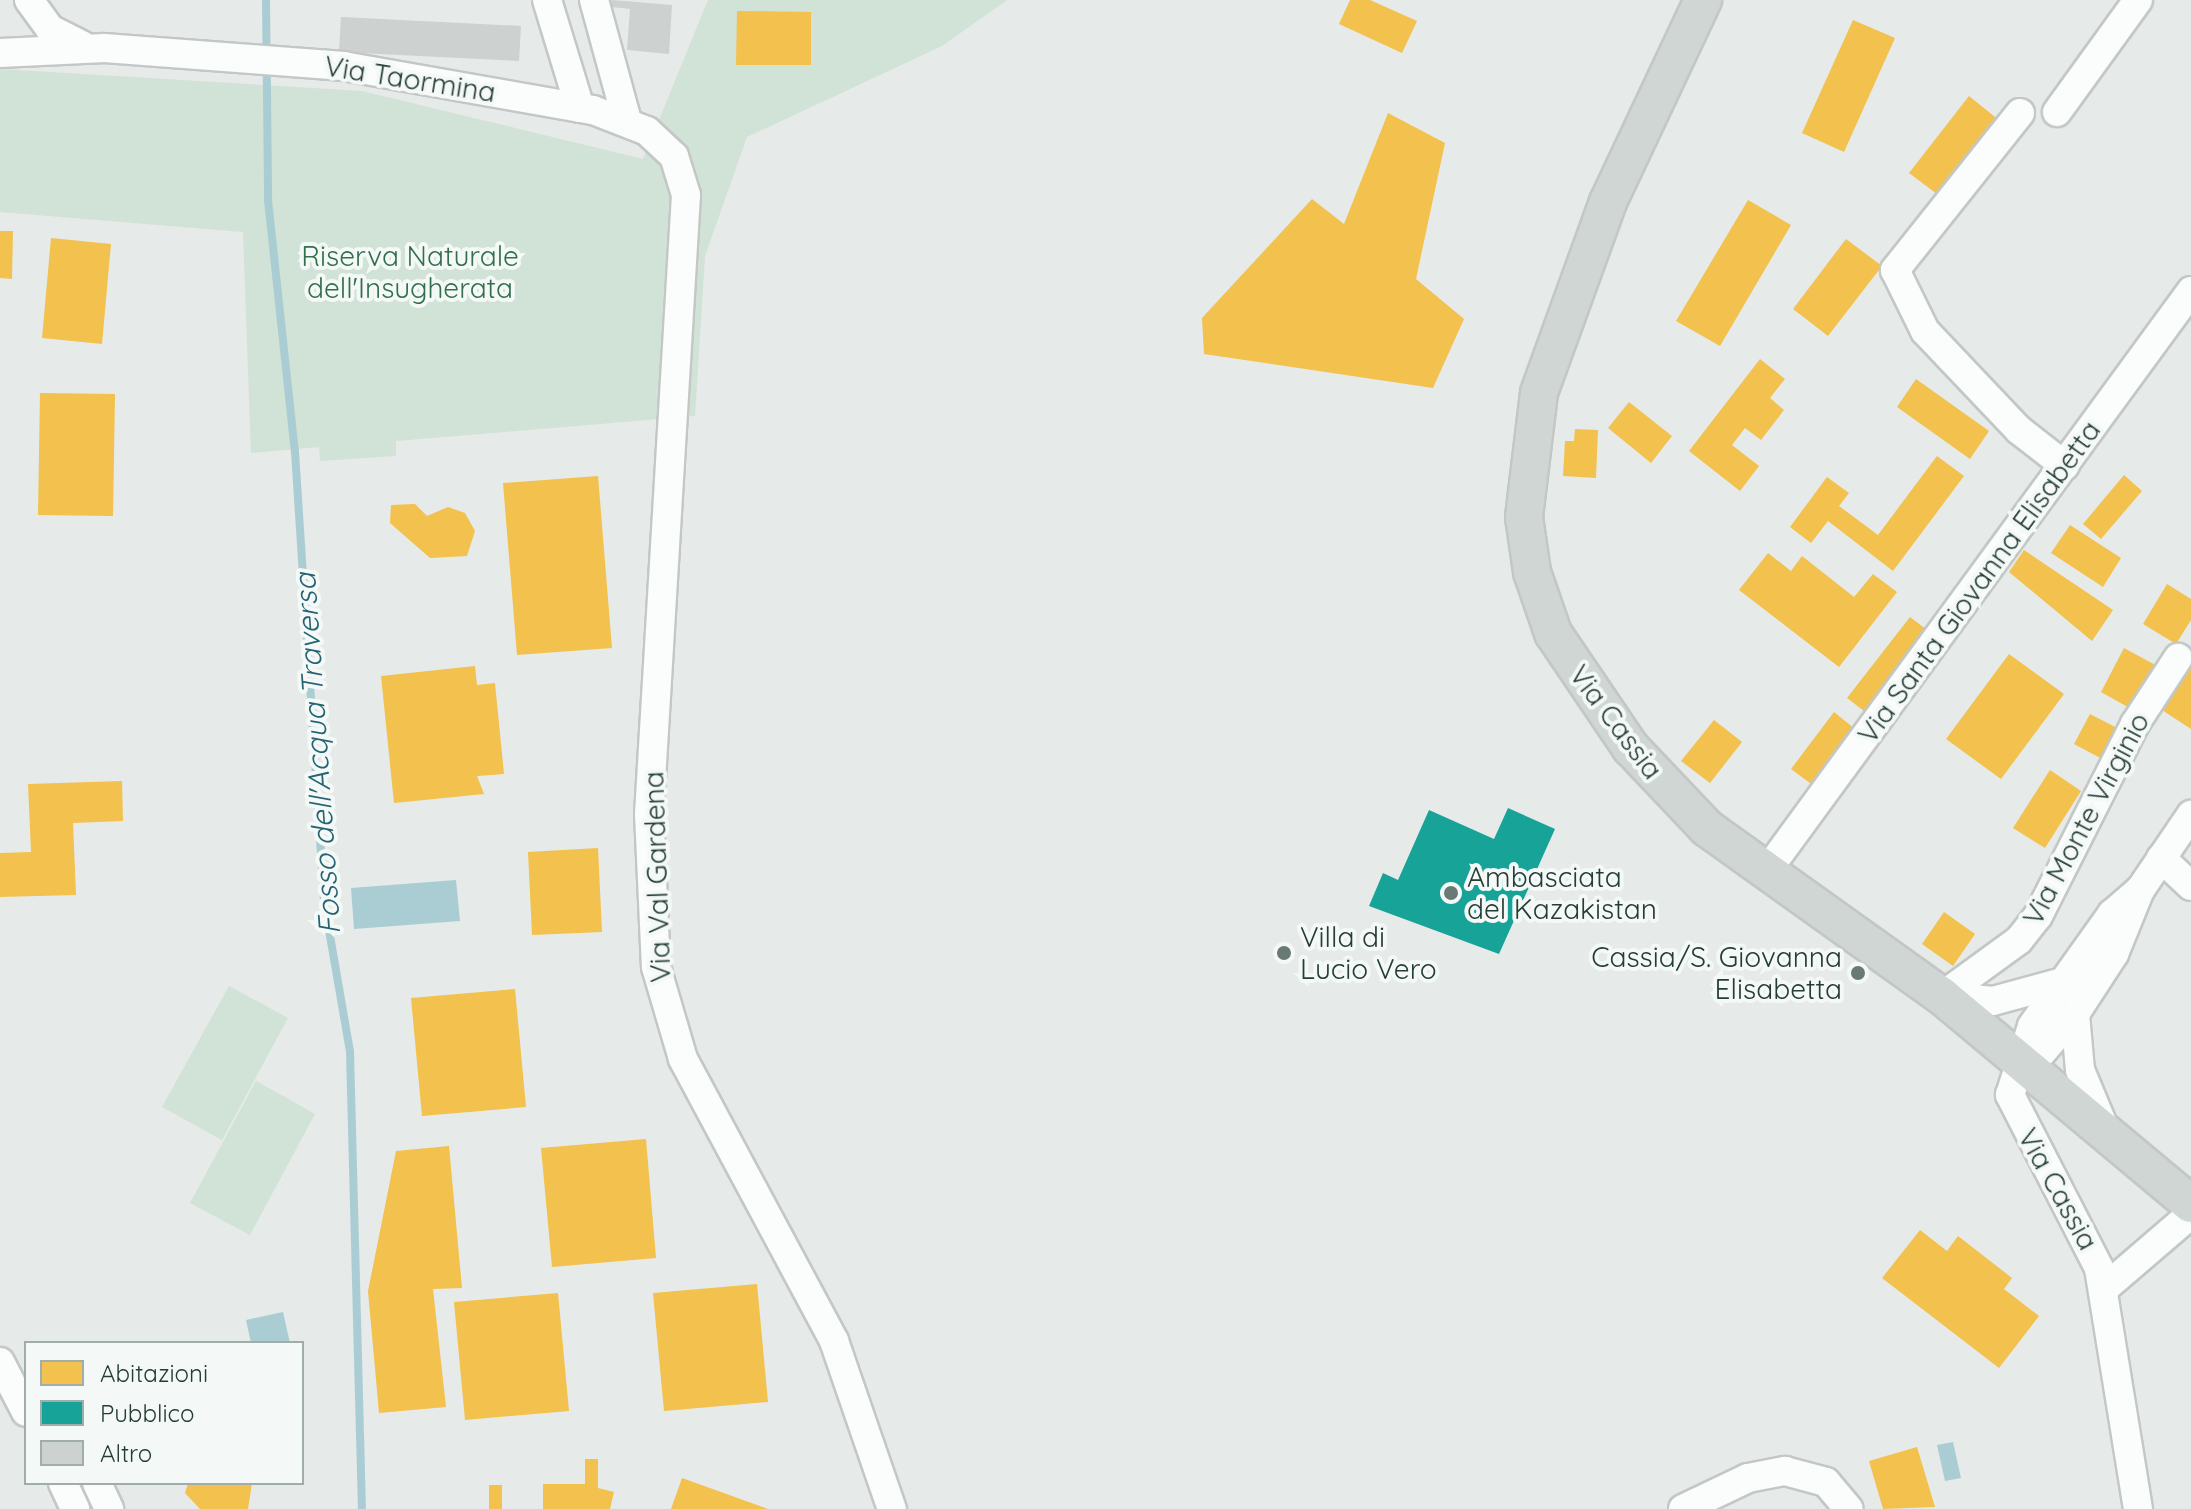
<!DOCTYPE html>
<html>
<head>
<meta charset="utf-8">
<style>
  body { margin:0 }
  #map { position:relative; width:2191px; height:1509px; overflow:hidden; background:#e6eae8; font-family:Quicksand,sans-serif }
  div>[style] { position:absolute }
  .green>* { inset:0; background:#d1e2d6 }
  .water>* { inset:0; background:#aacdd4 }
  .homes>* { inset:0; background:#f2c14e }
  .public>* { inset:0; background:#17a398 }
  .stream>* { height:8px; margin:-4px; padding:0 4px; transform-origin:4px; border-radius:4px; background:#aacdd4 }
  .building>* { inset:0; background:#cdd1d0 }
  .roads { filter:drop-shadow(2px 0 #c3c7c5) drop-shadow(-2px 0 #c3c7c5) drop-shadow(0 2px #c3c7c5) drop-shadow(0 -2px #c3c7c5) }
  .minor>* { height:28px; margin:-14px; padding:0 14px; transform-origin:14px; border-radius:14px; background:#fbfcfc }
  .major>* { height:36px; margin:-18px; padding:0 18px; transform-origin:18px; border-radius:18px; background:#cfd6d4 }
  .dots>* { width:22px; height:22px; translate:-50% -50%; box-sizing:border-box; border:4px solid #f4f9f7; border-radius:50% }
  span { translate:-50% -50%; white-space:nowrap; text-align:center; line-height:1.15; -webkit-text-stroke:8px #f4f9f7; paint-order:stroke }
  .street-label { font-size:28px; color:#253c37 }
  .park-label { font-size:28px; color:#32704c }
  .poi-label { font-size:28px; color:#253c37 }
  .left { translate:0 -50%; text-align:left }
  .right { translate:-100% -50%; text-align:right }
  .water-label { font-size:30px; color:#246373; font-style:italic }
  .legend { position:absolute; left:24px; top:1341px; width:280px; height:144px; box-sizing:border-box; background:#f4f9f7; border:2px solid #a1adaa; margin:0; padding:10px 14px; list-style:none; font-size:24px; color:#253c37 }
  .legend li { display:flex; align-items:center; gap:16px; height:40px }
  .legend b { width:40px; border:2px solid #a1adaa }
</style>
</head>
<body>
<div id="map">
  <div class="green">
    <i style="clip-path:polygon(708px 0,1007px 0,942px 46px,747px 137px,705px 256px,695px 416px,396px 441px,396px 456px,320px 461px,319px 447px,251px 453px,243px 232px,0 212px,0 69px,362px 91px,643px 159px)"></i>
    <i style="clip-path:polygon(229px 986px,288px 1018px,222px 1140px,162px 1107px)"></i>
    <i style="clip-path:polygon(256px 1081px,315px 1114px,250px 1235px,190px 1203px)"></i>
  </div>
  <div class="water">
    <i style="clip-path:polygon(456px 880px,460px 921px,354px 929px,351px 888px)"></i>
    <i style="clip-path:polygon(283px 1312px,290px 1343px,251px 1343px,246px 1320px)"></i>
    <i style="clip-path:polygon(1953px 1442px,1961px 1478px,1945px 1481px,1937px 1445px)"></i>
  </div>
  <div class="homes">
    <i style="clip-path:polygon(1350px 0,1370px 0,1417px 21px,1402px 53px,1339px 24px)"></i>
    <i style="clip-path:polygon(737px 11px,811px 12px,811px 65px,736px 65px)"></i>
    <i style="clip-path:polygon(1853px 20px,1895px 38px,1844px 152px,1802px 133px)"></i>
    <i style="clip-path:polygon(1969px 96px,2000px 121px,1941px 197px,1909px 173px)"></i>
    <i style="clip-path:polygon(1388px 113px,1445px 143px,1416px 279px,1464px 319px,1433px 388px,1204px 354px,1202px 318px,1312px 199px,1344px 224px)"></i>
    <i style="clip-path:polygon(1748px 200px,1791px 225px,1720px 346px,1676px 321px)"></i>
    <i style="clip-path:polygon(0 231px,13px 231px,12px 279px,0 278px)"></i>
    <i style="clip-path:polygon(51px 238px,111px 244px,102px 344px,42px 338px)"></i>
    <i style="clip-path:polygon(1846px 239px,1882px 266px,1828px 336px,1793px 309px)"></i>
    <i style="clip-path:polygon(1760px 359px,1785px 379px,1770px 398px,1784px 410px,1761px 440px,1745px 428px,1732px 445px,1759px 466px,1740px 491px,1689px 451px)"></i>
    <i style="clip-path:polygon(1916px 379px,1989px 431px,1970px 459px,1897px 407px)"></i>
    <i style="clip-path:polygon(40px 393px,115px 394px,113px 516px,38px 515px)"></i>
    <i style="clip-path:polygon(1629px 402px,1672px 436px,1651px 463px,1608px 428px)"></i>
    <i style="clip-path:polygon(1575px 429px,1598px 430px,1596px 478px,1563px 476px,1565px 441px,1574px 441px)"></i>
    <i style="clip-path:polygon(1937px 456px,1964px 476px,1893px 571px,1828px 521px,1811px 543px,1790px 527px,1827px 477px,1849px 493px,1839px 506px,1878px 535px)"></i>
    <i style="clip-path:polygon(2124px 475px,2142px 491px,2101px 539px,2083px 524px)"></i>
    <i style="clip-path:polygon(598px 476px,612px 648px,517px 655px,503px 483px)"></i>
    <i style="clip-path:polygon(415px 504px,427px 516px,448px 507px,465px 513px,475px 531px,467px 556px,430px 558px,390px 523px,391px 505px)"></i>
    <i style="clip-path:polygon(2070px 525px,2121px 558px,2103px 587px,2051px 553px)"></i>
    <i style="clip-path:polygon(2024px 550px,2113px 610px,2092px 641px,2009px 572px)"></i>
    <i style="clip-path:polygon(1768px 553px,1791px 571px,1802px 556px,1854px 597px,1873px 574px,1897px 592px,1839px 667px,1739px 590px)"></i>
    <i style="clip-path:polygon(2167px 584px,2191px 599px,2191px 620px,2176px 644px,2143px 624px)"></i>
    <i style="clip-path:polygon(1910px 617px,1931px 633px,1868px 714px,1847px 698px)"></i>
    <i style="clip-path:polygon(2124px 648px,2159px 667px,2135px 711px,2101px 692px)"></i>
    <i style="clip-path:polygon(2009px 654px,2064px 694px,2001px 779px,1946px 739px)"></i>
    <i style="clip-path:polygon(475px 666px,477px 685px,495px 683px,504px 774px,477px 776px,484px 794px,394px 803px,381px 676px)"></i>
    <i style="clip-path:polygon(2191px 668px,2191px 729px,2162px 710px)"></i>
    <i style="clip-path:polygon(1834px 712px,1860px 733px,1818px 789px,1791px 769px)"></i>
    <i style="clip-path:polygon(2090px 714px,2123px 731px,2106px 761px,2074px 744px)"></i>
    <i style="clip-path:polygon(1714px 720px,1742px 742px,1710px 783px,1681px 761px)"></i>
    <i style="clip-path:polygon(2050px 770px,2081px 791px,2045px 848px,2013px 828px)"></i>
    <i style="clip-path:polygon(122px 781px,123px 821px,73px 823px,76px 895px,0 897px,0 853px,31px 852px,28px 784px)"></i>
    <i style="clip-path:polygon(598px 848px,602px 932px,532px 935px,528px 852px)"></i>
    <i style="clip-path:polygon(1944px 912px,1975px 934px,1953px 966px,1922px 944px)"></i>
    <i style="clip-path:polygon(515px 989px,526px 1107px,422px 1116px,411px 998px)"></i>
    <i style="clip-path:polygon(646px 1139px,656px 1258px,552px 1267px,541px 1148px)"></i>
    <i style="clip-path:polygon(449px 1146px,462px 1288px,433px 1289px,446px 1407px,379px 1413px,368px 1291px,396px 1151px)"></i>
    <i style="clip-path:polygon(1920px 1230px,1947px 1251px,1958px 1236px,2012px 1278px,2004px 1289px,2039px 1316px,1999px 1368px,1882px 1278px)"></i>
    <i style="clip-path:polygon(757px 1284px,768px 1402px,664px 1411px,653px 1293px)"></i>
    <i style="clip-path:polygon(558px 1293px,569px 1411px,465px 1420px,454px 1302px)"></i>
    <i style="clip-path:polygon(1917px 1447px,1935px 1507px,1883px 1509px,1869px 1461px)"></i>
    <i style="clip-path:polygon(585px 1459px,598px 1459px,598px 1488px,614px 1492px,610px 1509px,543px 1509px,543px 1484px,585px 1484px)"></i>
    <i style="clip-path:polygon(682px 1478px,768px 1509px,671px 1509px)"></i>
    <i style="clip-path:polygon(188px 1483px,252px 1483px,248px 1509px,200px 1509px,185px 1493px)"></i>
    <i style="clip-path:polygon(489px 1485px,502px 1485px,502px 1509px,489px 1509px)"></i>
  </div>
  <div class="public">
    <i style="clip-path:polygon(1508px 808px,1555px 829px,1499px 954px,1369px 906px,1383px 873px,1398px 880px,1429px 810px,1494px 839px)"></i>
  </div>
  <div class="stream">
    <i style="left:266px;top:0;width:200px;rotate:89.4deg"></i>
    <i style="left:268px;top:200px;width:253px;rotate:83.9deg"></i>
    <i style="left:295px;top:452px;width:450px;rotate:86.3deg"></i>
    <i style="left:324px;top:901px;width:153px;rotate:80.2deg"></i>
    <i style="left:350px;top:1052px;width:457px;rotate:88.5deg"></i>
  </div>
  <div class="building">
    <i style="clip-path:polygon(612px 0,672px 5px,669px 54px,627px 50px,630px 9px,612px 7px)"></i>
    <i style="clip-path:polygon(341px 17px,521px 26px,519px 61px,339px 52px)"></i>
  </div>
  <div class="roads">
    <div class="minor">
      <i style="left:29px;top:0;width:36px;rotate:54deg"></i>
      <i style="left:50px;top:29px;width:36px;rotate:27deg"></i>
      <i style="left:547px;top:0;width:113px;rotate:73deg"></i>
      <i style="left:594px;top:0;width:125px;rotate:74.7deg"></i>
      <i style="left:0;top:53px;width:105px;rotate:-2.7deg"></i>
      <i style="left:105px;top:48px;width:239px;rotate:4.3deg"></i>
      <i style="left:343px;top:66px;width:254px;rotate:10deg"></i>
      <i style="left:593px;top:110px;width:58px;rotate:21.3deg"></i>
      <i style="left:647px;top:131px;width:37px;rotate:43deg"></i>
      <i style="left:674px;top:156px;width:41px;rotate:72.9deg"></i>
      <i style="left:686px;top:195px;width:620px;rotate:93.42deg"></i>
      <i style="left:649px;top:814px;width:153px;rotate:87.4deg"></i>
      <i style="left:656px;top:967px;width:96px;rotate:73.6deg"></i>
      <i style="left:683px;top:1059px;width:320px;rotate:61.8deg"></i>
      <i style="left:834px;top:1341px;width:178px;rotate:71deg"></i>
      <i style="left:2057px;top:112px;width:138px;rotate:-54.1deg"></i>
      <i style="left:2020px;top:113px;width:201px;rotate:128.5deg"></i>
      <i style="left:1895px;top:270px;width:68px;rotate:63.8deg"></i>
      <i style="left:1925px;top:331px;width:137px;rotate:46.5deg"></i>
      <i style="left:2019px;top:430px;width:58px;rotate:38deg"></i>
      <i style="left:2161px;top:858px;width:41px;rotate:43deg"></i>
      <i style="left:1766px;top:872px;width:720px;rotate:-53.81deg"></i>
      <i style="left:1942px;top:996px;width:95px;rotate:-36deg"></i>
      <i style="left:2019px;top:940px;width:31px;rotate:-52deg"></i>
      <i style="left:2038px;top:916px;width:215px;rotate:-63.2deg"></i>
      <i style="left:2135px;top:724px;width:79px;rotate:-56.9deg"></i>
      <i style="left:1942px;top:996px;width:51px;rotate:5.6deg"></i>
      <i style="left:1993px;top:1001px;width:72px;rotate:-15.4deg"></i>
      <i style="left:2075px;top:1014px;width:56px;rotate:84.9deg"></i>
      <i style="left:2080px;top:1070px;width:60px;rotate:67.3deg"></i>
      <i style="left:2019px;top:1058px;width:24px;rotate:-15deg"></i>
      <i style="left:2042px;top:1052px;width:50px;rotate:-49deg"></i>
      <i style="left:2075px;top:1014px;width:72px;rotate:-57deg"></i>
      <i style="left:2114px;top:954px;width:69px;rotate:-67.9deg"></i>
      <i style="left:2140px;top:890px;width:91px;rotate:-55.8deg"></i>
      <i style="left:2105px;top:1288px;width:113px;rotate:-40.7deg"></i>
      <i style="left:0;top:1362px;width:56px;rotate:62.5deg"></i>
      <i style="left:63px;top:1483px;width:29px;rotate:65deg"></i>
      <i style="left:97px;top:1483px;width:29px;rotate:65deg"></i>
      <i style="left:1683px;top:1509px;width:72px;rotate:-25.5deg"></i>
      <i style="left:1748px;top:1478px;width:38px;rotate:-11deg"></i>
      <i style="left:1785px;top:1471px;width:42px;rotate:15deg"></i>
      <i style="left:1826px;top:1482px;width:35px;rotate:50deg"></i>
      <i style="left:2138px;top:1509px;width:244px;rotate:-99.2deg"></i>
      <i style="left:2099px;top:1268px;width:195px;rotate:-117.2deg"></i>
      <i style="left:2010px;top:1095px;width:72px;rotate:-72.3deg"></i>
      <i style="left:2032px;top:1026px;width:138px;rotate:-54.5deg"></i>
      <i style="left:2112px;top:914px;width:37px;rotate:-41deg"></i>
    </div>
    <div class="major">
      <i style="left:1703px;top:0;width:223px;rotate:115.2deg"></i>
      <i style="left:1608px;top:202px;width:203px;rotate:109.9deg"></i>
      <i style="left:1539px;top:393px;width:125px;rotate:96.9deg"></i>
      <i style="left:1524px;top:517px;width:56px;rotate:81.7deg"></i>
      <i style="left:1532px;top:572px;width:65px;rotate:71deg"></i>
      <i style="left:1553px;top:633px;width:139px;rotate:55.9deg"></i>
      <i style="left:1631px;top:748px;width:110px;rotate:46.5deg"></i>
      <i style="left:1707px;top:828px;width:289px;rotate:35.6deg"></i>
      <i style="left:1942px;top:996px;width:324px;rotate:39.9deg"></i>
    </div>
  </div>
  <div class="dots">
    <i style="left:1451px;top:893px;background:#697975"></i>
    <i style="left:1284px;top:953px;background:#697975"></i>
    <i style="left:1858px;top:973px;background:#697975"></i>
  </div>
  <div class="street-label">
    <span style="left:410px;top:79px;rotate:9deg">Via Taormina</span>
    <span style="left:1979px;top:582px;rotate:-54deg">Via Santa Giovanna Elisabetta</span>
    <span style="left:1616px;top:722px;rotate:53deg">Via Cassia</span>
    <span style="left:2086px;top:819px;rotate:-62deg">Via Monte Virginio</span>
    <span style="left:657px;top:877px;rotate:-92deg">Via Val Gardena</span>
    <span style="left:2058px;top:1189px;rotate:61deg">Via Cassia</span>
  </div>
  <div class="park-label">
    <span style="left:410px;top:272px">Riserva Naturale<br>dell'Insugherata</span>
  </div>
  <div class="poi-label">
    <span class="left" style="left:1467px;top:893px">Ambasciata<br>del Kazakistan</span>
    <span class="left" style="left:1300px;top:953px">Villa di<br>Lucio Vero</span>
    <span class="right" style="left:1842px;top:973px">Cassia/S. Giovanna<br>Elisabetta</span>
  </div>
  <div class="water-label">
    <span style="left:317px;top:754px;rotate:-94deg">Fosso dell'Acqua Traversa</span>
  </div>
  <ul class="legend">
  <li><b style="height:22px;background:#f2c14e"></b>Abitazioni</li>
  <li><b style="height:22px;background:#17a398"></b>Pubblico</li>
  <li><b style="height:22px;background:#cdd1d0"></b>Altro</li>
  </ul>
</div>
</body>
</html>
